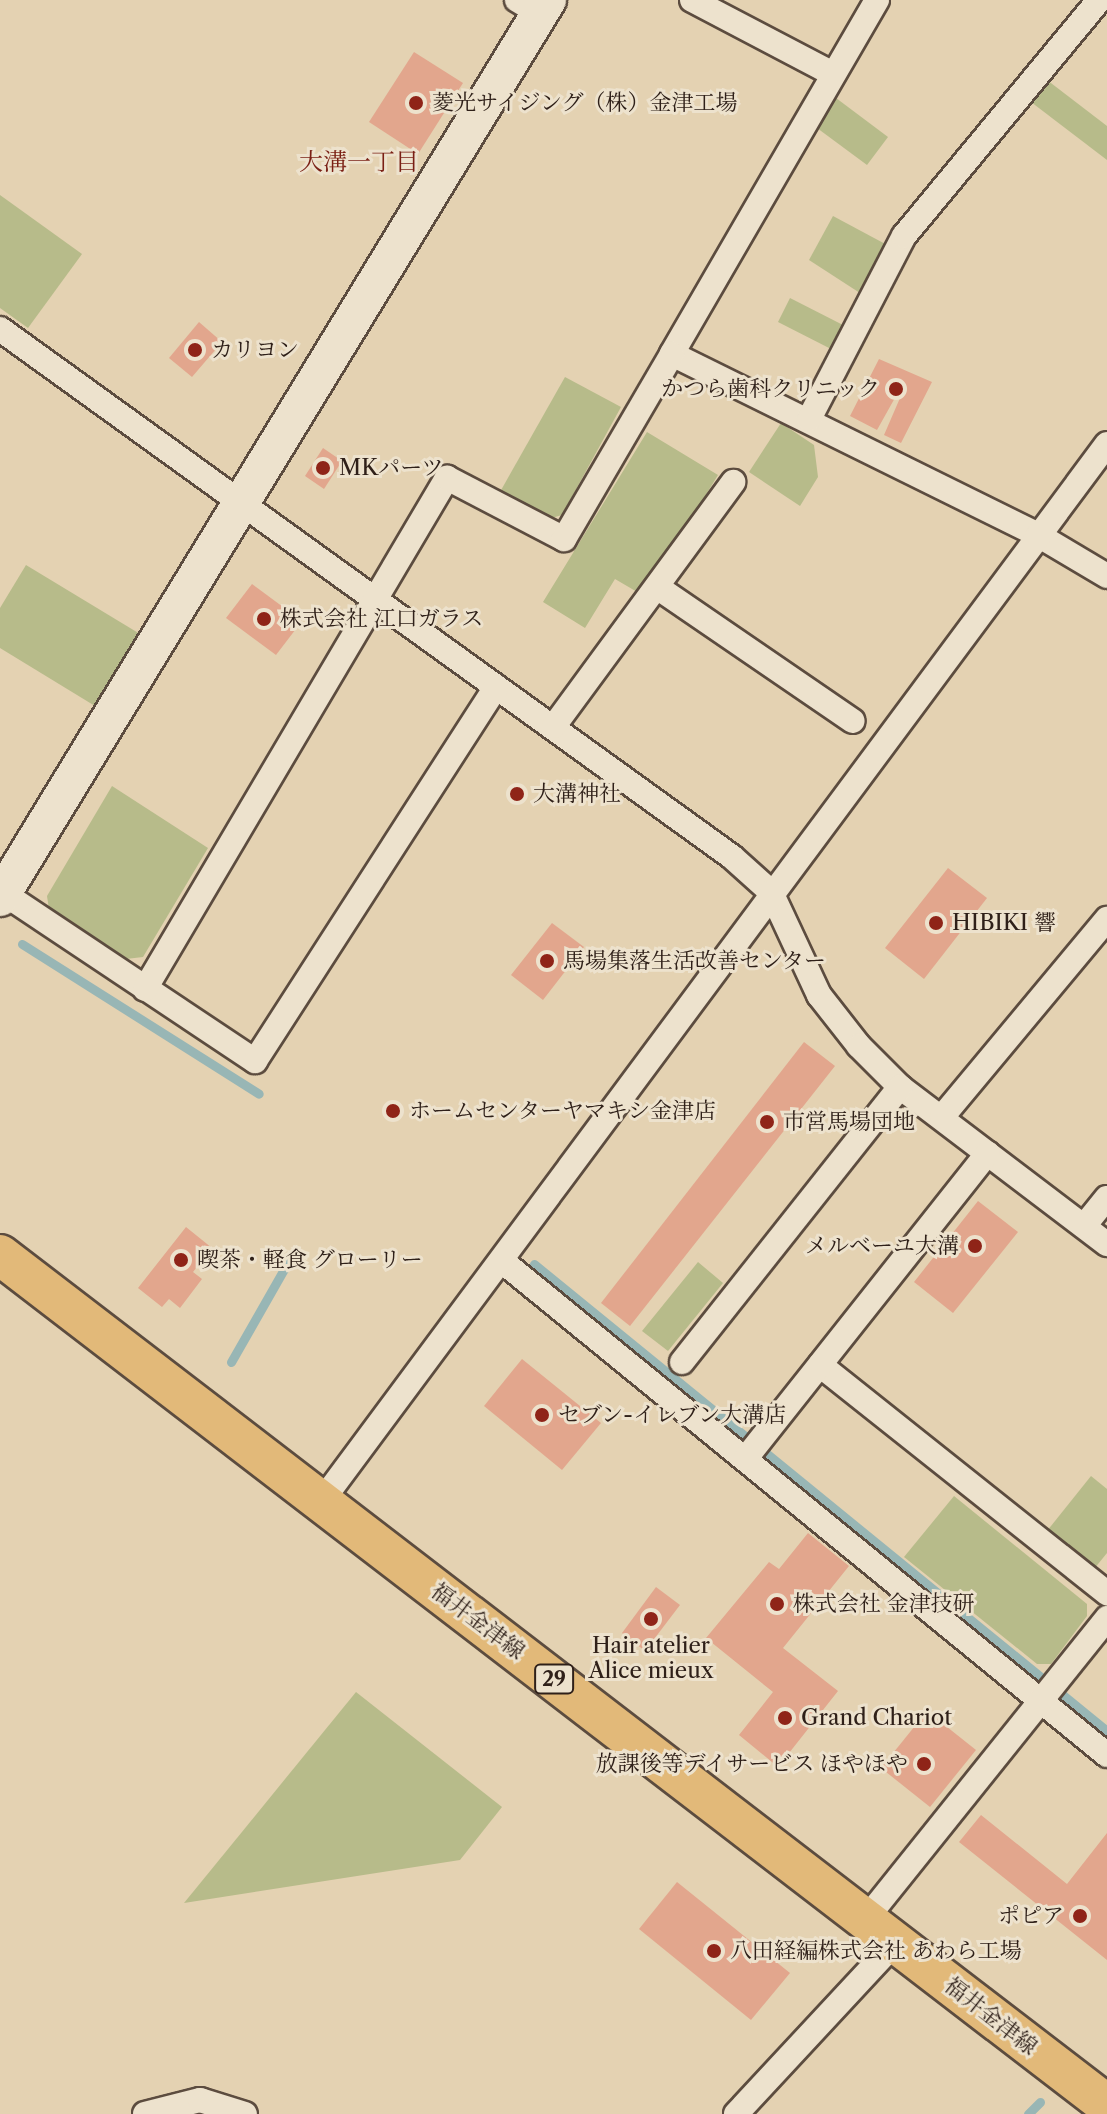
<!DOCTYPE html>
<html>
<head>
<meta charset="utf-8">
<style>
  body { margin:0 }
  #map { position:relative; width:1107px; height:2114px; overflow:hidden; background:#e4d2b2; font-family:"Libre Caslon Text","Noto Serif JP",serif }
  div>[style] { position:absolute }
  .green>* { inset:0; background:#b7bb8a }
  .stream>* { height:9px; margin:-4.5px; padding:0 4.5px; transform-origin:4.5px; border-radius:4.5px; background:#98b6b5 }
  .building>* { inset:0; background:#e2a68d }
  .roads { filter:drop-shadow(2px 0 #5c4c3f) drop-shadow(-2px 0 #5c4c3f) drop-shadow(0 2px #5c4c3f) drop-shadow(0 -2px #5c4c3f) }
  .street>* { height:24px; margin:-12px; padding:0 12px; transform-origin:12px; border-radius:12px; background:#ede2cd }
  .secondary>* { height:36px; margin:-18px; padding:0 18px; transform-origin:18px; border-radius:18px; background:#ede2cd }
  .primary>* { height:40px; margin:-20px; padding:0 20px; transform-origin:20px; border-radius:20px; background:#e2b979 }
  .dots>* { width:22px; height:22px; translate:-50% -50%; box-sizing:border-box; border:4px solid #ede2cd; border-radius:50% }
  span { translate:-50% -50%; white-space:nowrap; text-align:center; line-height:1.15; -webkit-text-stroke:6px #ede2cd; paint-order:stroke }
  .shield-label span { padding:2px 6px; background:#ede2cd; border:2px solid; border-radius:6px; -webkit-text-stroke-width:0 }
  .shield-label { font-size:20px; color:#2f2019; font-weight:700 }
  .poi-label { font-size:22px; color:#2f2019 }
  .left { translate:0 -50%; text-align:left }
  .right { translate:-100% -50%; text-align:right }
  .street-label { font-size:22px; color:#2f2019 }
  .neighbourhood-label { font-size:24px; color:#7a1f14 }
</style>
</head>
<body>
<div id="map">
  <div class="green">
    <i style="clip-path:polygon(1047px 80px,1107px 126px,1107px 160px,1031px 102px)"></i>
    <i style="clip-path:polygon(836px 98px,888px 137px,867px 165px,817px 128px)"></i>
    <i style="clip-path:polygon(0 195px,82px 254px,28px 328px,0 308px)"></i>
    <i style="clip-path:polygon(833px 216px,889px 246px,863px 295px,809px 260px)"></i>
    <i style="clip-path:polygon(790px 298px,843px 325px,831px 349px,778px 322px)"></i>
    <i style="clip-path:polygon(565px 377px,621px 407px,562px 515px,548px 519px,500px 492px)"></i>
    <i style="clip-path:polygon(781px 423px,814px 445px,818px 477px,800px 506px,749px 472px)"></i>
    <i style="clip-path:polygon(647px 432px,718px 475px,644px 596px,615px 579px,585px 628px,543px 602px)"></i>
    <i style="clip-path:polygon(26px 565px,140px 634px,95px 706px,0 648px,0 608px)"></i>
    <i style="clip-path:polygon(112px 786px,208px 848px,143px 957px,126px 959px,49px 909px,47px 896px)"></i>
    <i style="clip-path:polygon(698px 1262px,723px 1283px,668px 1351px,642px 1331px)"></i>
    <i style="clip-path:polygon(1091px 1476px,1107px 1489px,1107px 1553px,1094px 1569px,1047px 1531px)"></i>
    <i style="clip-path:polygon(954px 1496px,1087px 1604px,1087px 1616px,1051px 1664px,1037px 1664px,904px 1557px)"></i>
    <i style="clip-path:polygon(356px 1692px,502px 1807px,460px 1860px,184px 1903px)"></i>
  </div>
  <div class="stream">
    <i style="left:22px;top:944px;width:280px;rotate:32.3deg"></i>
    <i style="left:534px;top:1264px;width:739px;rotate:39.18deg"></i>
    <i style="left:231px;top:1362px;width:123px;rotate:-60.3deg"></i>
    <i style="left:1028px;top:2114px;width:17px;rotate:-45deg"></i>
  </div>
  <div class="building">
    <i style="clip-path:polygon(414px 52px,463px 83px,418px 154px,369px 122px)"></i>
    <i style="clip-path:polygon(199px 322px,222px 342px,192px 377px,169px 358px)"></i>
    <i style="clip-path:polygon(879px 359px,932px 382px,901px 443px,884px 435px,900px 398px,896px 396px,877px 430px,850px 416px)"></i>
    <i style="clip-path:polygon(323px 448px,342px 461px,324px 489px,305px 476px)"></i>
    <i style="clip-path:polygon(252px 584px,302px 621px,276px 655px,226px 618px)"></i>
    <i style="clip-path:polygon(948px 868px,987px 898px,924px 979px,885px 948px)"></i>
    <i style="clip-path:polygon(552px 923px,584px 947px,543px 1000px,511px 975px)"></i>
    <i style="clip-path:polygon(804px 1042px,835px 1066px,630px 1326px,601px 1303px)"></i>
    <i style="clip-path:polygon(978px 1201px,1018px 1232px,953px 1313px,914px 1282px)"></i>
    <i style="clip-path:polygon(186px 1227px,212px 1248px,193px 1272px,202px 1279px,180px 1308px,169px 1299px,162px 1307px,138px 1288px)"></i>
    <i style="clip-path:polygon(522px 1359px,601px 1423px,562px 1470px,484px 1406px)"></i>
    <i style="clip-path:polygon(808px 1533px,849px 1566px,783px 1648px,838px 1691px,778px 1767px,739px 1735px,773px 1692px,706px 1638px,769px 1562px,779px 1569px)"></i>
    <i style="clip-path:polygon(656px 1587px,680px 1605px,645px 1651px,622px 1633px)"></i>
    <i style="clip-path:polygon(927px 1711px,976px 1750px,930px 1807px,881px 1768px)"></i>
    <i style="clip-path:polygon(981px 1815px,1067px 1884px,1107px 1833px,1107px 1960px,959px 1842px)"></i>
    <i style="clip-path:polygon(677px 1882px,790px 1973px,751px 2020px,639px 1929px)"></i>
  </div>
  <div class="roads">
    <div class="street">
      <i style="left:517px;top:0;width:26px;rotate:31deg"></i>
      <i style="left:692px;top:0;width:157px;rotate:27.7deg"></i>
      <i style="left:877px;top:0;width:409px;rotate:120.1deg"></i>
      <i style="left:672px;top:354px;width:408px;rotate:26.3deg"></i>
      <i style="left:1038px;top:535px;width:80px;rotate:30.7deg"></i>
      <i style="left:0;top:329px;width:903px;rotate:35.8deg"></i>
      <i style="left:732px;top:857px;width:52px;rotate:41.9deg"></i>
      <i style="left:771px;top:892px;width:114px;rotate:65deg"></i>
      <i style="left:819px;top:995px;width:65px;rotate:51.9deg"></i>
      <i style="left:859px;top:1046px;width:58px;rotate:45deg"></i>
      <i style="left:900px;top:1087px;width:260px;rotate:37.2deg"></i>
      <i style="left:809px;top:419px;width:206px;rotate:-62.6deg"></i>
      <i style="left:904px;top:236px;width:306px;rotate:-50.4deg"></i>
      <i style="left:657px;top:587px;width:237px;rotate:34.4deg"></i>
      <i style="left:554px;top:726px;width:303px;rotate:-53.7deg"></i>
      <i style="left:3px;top:893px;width:303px;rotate:33.7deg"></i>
      <i style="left:255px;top:1061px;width:445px;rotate:-57.2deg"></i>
      <i style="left:145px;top:989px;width:594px;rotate:-59.42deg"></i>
      <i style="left:447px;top:478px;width:132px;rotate:27.5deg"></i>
      <i style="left:564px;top:539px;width:214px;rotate:-59.7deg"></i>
      <i style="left:942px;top:1117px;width:258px;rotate:-50.2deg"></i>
      <i style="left:1084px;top:1226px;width:36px;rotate:-51deg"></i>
      <i style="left:502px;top:1261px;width:781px;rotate:39.23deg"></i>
      <i style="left:682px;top:1362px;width:351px;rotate:-51.6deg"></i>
      <i style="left:820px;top:1365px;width:367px;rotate:38.5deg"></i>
      <i style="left:746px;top:1458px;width:389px;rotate:-51.6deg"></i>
      <i style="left:321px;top:1502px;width:1318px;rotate:-53.39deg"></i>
      <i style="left:866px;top:1919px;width:386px;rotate:-51.3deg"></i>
      <i style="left:145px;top:2114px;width:57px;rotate:-14.3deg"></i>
      <i style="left:200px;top:2100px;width:47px;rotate:17.3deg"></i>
      <i style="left:736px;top:2114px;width:235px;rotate:-47.1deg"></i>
    </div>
    <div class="secondary">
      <i style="left:0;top:898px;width:1052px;rotate:-58.61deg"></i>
    </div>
    <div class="primary">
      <i style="left:0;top:1255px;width:1396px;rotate:37.52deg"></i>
    </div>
  </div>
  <div class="dots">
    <i style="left:416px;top:103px;background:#8f2418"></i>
    <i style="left:195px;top:350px;background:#8f2418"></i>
    <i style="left:896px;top:389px;background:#8f2418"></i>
    <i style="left:323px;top:468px;background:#8f2418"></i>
    <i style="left:264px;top:619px;background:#8f2418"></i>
    <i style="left:517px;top:794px;background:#8f2418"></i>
    <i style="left:936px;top:923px;background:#8f2418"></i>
    <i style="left:547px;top:961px;background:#8f2418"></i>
    <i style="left:393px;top:1111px;background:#8f2418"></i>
    <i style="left:767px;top:1122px;background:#8f2418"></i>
    <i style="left:975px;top:1246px;background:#8f2418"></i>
    <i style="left:181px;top:1260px;background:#8f2418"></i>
    <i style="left:542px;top:1415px;background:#8f2418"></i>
    <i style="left:777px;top:1604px;background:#8f2418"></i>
    <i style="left:651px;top:1619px;background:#8f2418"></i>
    <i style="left:785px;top:1718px;background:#8f2418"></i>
    <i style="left:924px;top:1764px;background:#8f2418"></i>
    <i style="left:1080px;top:1916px;background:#8f2418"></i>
    <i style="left:714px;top:1951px;background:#8f2418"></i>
  </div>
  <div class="shield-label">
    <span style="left:554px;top:1679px">29</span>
  </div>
  <div class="poi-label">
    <span class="left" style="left:432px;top:103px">菱光サイジング（株）金津工場</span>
    <span class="left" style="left:211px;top:350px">カリヨン</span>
    <span class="right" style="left:880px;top:389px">かつら歯科クリニック</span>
    <span class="left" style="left:339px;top:468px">MKパーツ</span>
    <span class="left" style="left:280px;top:619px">株式会社 江口ガラス</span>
    <span class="left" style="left:533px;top:794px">大溝神社</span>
    <span class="left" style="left:952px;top:923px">HIBIKI 響</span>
    <span class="left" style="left:563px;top:961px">馬場集落生活改善センター</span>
    <span class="left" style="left:409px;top:1111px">ホームセンターヤマキシ金津店</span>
    <span class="left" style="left:783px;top:1122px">市営馬場団地</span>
    <span class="right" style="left:959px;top:1246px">メルベーユ大溝</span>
    <span class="left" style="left:197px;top:1260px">喫茶・軽食 グローリー</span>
    <span class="left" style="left:558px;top:1415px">セブン-イレブン大溝店</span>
    <span class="left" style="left:793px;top:1604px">株式会社 金津技研</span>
    <span style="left:651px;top:1658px">Hair atelier<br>Alice mieux</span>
    <span class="left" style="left:801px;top:1718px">Grand Chariot</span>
    <span class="right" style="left:908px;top:1764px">放課後等デイサービス ほやほや</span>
    <span class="right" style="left:1064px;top:1916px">ポピア</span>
    <span class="left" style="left:730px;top:1951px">八田経編株式会社 あわら工場</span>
  </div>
  <div class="street-label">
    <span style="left:478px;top:1621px;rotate:37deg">福井金津線</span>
    <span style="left:991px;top:2016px;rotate:38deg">福井金津線</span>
  </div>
  <div class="neighbourhood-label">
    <span style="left:359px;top:162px">大溝一丁目</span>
  </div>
</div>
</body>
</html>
